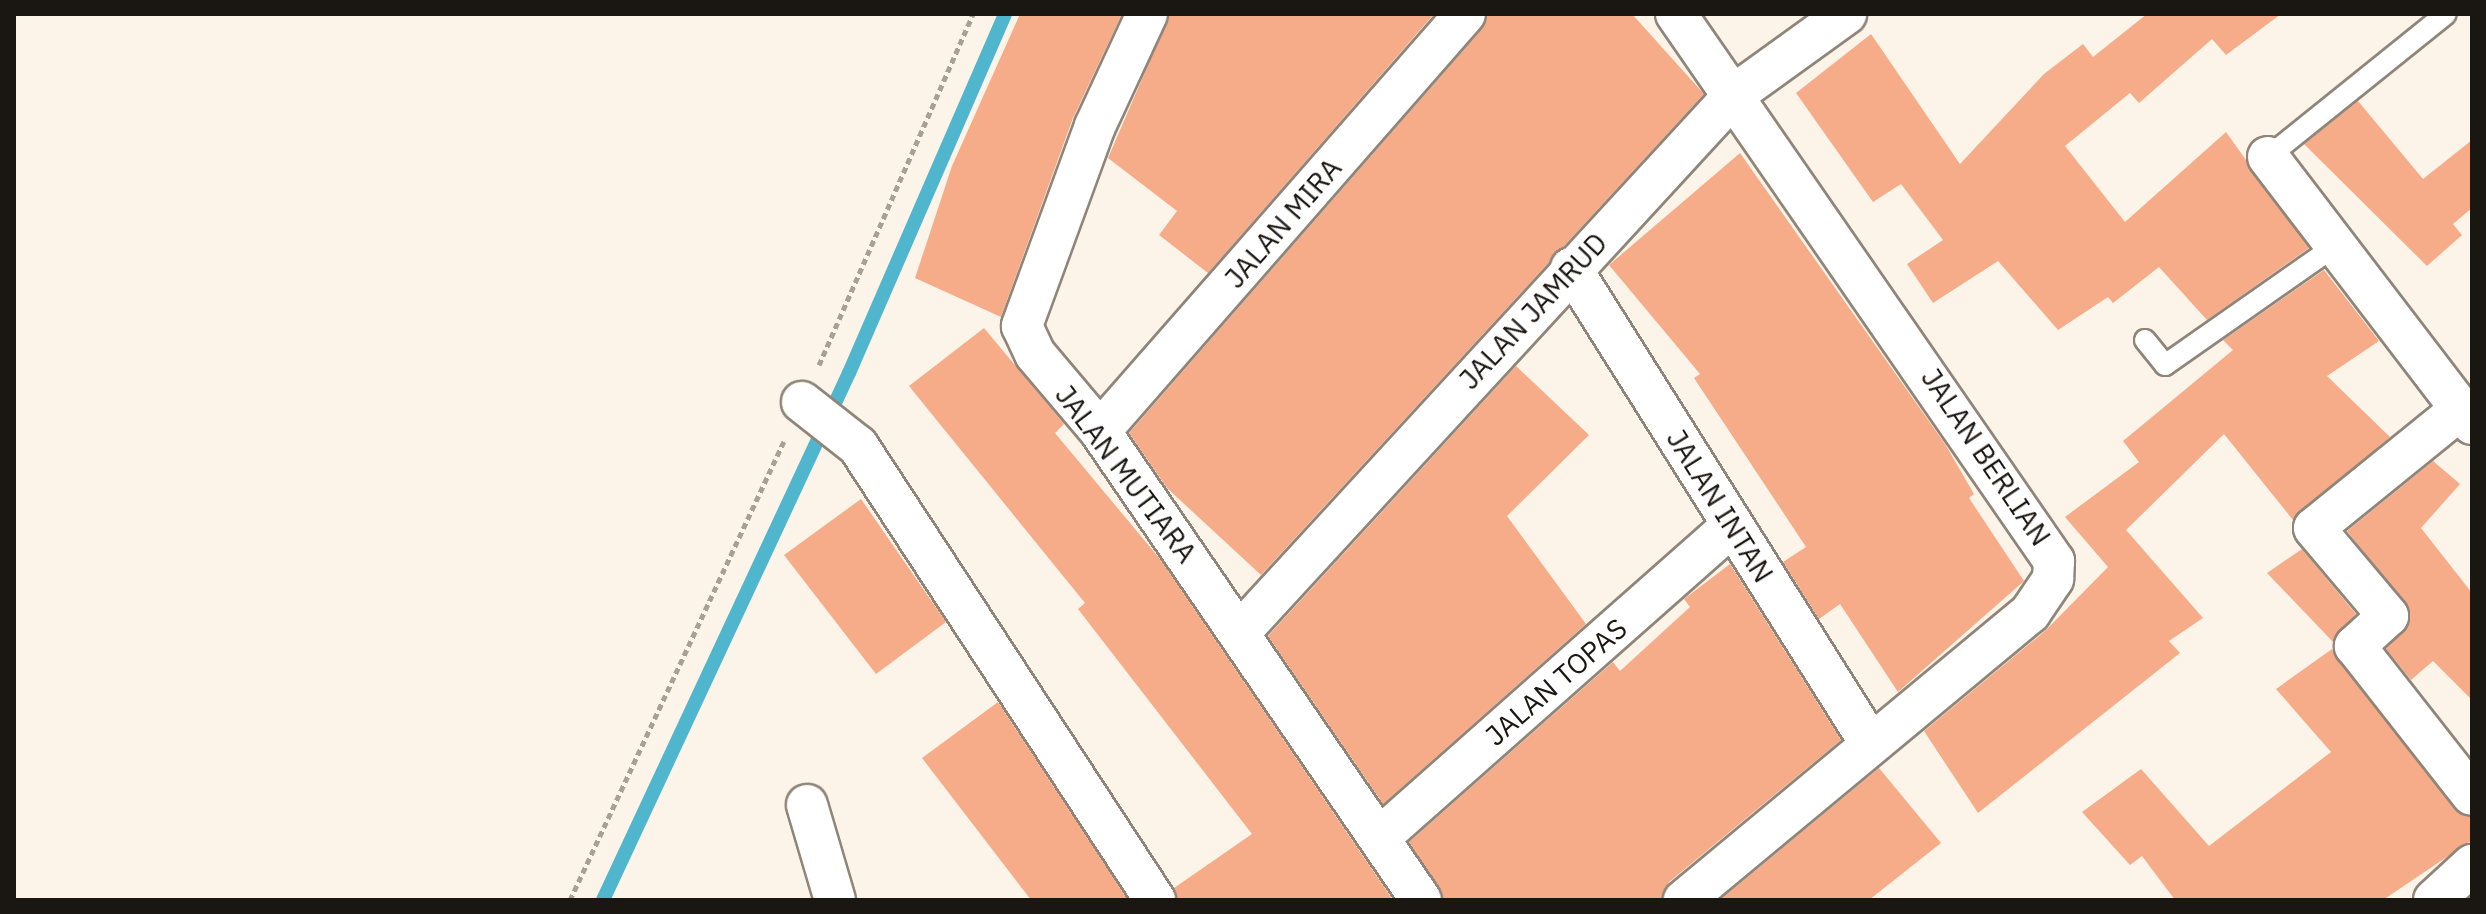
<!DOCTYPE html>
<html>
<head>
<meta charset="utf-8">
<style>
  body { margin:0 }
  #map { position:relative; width:2486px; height:914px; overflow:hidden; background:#fdf4e9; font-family:"IBM Plex Sans",sans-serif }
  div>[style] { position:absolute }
  .stream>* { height:14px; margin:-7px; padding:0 7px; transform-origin:7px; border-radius:7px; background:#50b6cd }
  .building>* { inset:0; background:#f6ac89 }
  .path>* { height:5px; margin-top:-2.5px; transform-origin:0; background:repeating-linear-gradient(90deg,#a7a097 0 6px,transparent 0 10px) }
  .roads { filter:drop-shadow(2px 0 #8f8579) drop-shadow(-2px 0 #8f8579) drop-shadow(0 2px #8f8579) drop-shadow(0 -2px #8f8579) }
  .lane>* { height:20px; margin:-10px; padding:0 10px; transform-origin:10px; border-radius:10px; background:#fff }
  .street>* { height:40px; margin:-20px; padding:0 20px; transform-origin:20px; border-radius:20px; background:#fff }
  span { translate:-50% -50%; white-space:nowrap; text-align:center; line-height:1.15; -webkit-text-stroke:6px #fff; paint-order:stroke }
  .street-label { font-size:28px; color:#1a1612 }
  .frame { position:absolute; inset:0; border:16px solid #1a1612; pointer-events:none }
</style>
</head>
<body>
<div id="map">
  <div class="stream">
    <i style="left:603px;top:900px;width:582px;rotate:-64.98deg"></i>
    <i style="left:849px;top:373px;width:391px;rotate:-66.5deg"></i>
  </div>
  <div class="building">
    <i style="clip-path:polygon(1020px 14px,1122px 14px,1073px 118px,1001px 317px,915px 278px,952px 166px)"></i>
    <i style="clip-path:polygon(1170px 14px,1434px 14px,1208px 273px,1159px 235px,1177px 211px,1108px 158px)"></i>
    <i style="clip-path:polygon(1487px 14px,1632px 14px,1704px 94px,1261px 575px,1167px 488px,1129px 433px,1482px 29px)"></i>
    <i style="clip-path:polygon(2147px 14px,2281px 14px,2226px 55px,2212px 39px,2139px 103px,2130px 93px,2065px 146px,2125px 222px,2226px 132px,2309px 248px,2207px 320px,2159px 267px,2113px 303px,2108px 297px,2058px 330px,1998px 261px,1933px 303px,1907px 264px,1943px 240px,1901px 184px,1873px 202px,1796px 93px,1871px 34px,1960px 164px,2044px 74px,2083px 44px,2093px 57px)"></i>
    <i style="clip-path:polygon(2358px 101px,2423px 179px,2472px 140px,2472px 208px,2453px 224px,2462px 235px,2427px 266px,2304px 144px)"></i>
    <i style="clip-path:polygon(1740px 153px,1945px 444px,1974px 494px,1969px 498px,2024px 581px,1898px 692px,1840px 604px,1819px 619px,1783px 562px,1806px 547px,1694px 378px,1700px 374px,1609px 265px)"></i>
    <i style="clip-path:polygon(2324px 270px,2379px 341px,2327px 376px,2390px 437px,2293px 520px,2224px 434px,2126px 530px,2203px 618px,2169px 641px,2180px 653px,1978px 813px,1924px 731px,2045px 631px,2108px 567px,2065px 517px,2139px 462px,2123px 441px,2233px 350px,2223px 340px)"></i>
    <i style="clip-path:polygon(984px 328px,1064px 424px,1055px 433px,1160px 559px,1393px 900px,1178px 900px,1174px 888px,1252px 834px,1078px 609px,1085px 603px,909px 386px)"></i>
    <i style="clip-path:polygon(1516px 366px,1589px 435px,1507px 516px,1586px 624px,1383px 804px,1268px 636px)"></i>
    <i style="clip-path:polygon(2433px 461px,2460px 484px,2421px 528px,2472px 593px,2472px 700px,2433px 661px,2411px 680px,2386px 649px,2409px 624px,2410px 611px,2347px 531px)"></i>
    <i style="clip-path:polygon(861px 499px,946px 622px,876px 674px,784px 555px)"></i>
    <i style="clip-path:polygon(2302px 549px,2356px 614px,2333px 642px,2267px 573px)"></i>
    <i style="clip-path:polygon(1730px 564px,1841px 740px,1669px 882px,1662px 900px,1444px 900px,1409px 842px,1613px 662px,1620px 671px,1690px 607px,1684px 599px)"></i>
    <i style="clip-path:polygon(2332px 649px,2454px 809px,2472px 817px,2472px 840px,2383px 900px,2175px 900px,2142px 856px,2130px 865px,2082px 812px,2141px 769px,2209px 846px,2331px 752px,2276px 689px)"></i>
    <i style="clip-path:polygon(998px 702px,1128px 900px,1031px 900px,922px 758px)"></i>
    <i style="clip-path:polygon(1879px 768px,1941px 843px,1869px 900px,1720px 900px)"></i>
  </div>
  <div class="path">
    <i style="left:819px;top:365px;width:383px;rotate:-66.3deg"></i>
    <i style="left:570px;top:900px;width:509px;rotate:-65deg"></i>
  </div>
  <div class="roads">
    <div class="lane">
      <i style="left:2268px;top:157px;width:228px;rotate:-38.8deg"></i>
      <i style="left:2145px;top:340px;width:32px;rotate:51deg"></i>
      <i style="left:2165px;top:365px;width:211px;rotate:-35deg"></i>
    </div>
    <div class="street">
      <i style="left:1147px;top:14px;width:123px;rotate:114.9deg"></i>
      <i style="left:1095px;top:126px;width:213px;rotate:110.1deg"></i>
      <i style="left:1022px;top:326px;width:31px;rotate:65deg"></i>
      <i style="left:1035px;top:354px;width:101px;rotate:49.8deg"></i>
      <i style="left:1100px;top:431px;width:568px;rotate:55.61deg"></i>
      <i style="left:1676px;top:14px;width:665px;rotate:55.35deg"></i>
      <i style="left:2054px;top:561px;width:18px;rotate:93deg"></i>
      <i style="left:2053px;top:579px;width:41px;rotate:124.1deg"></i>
      <i style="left:2030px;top:613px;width:450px;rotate:140.3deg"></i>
      <i style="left:2268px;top:157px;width:336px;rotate:52.6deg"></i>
      <i style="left:1571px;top:268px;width:561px;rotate:57.81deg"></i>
      <i style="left:802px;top:402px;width:71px;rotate:38.2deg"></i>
      <i style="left:858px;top:446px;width:543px;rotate:56.81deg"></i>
      <i style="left:2461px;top:409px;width:189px;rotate:141deg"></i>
      <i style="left:2314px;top:528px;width:115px;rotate:49.9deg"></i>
      <i style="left:2388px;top:616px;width:45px;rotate:137.7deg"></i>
      <i style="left:2355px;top:646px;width:189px;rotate:51.9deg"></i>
      <i style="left:1100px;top:431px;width:554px;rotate:-48.8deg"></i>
      <i style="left:1241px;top:631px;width:730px;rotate:-47.39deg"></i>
      <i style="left:1735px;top:94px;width:137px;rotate:-35.8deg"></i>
      <i style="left:807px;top:805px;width:99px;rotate:73.6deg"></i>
      <i style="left:1379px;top:838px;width:471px;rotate:-41.5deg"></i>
      <i style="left:2434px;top:900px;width:52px;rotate:-42.6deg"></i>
    </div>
  </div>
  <div class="street-label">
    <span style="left:1283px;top:223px;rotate:-49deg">JALAN MIRA</span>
    <span style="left:1533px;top:311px;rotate:-47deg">JALAN JAMRUD</span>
    <span style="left:1986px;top:457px;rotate:56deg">JALAN BERLIAN</span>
    <span style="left:1126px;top:474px;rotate:53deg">JALAN MUTIARA</span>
    <span style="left:1720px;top:506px;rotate:58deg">JALAN INTAN</span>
    <span style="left:1556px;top:682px;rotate:-41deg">JALAN TOPAS</span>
  </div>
  <div class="frame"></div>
</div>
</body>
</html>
